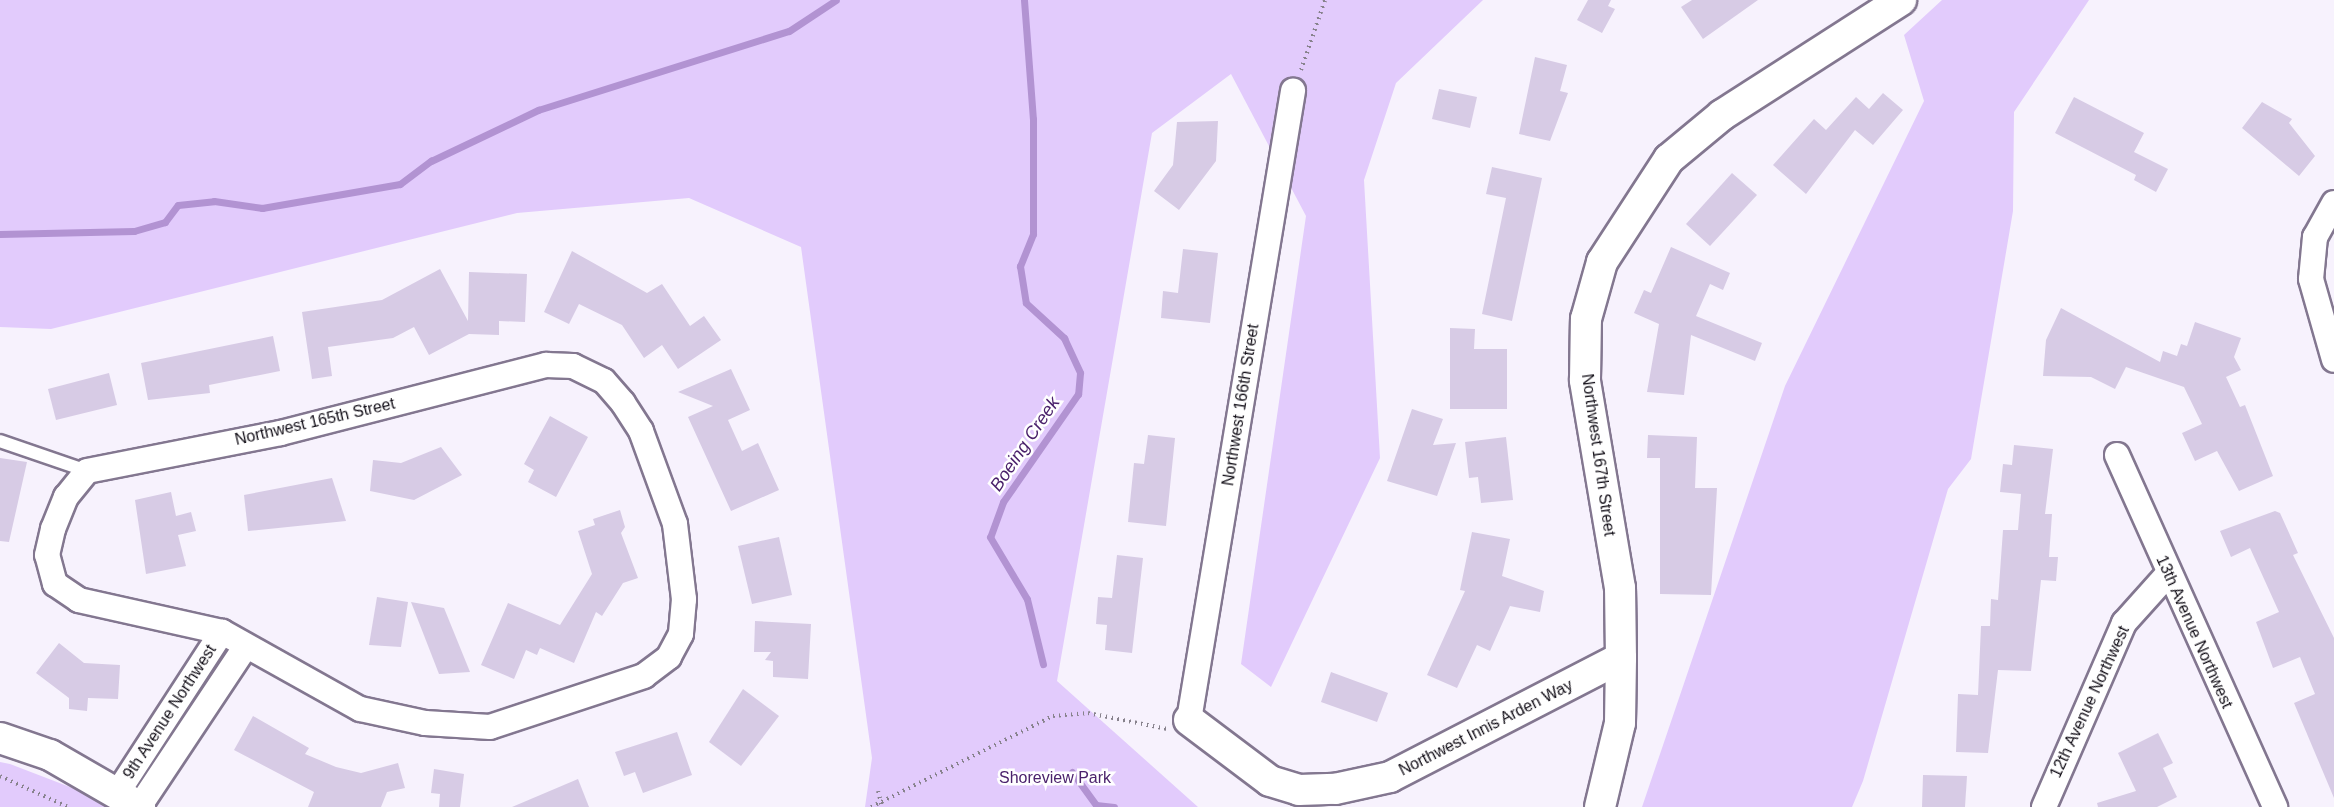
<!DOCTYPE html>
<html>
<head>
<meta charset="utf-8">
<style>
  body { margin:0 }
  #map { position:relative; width:2334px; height:807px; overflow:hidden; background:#f7f2fd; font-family:Arial,sans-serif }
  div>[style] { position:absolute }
  .green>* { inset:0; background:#e2cbfc }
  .stream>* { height:7px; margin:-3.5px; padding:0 3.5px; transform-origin:3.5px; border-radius:3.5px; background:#b293d2 }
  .building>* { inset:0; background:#d7cbe5 }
  .path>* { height:4px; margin-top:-2px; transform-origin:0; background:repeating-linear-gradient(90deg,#87828c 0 1.5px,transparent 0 6px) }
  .roads { filter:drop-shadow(2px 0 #837790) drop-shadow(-2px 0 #837790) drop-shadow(0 2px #837790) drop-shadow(0 -2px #837790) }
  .service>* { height:12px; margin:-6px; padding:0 6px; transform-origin:6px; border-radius:6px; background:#fff }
  .minor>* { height:24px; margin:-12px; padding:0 12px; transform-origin:12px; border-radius:12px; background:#fff }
  .tertiary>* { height:30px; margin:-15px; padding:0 15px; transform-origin:15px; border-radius:15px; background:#fff }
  span { translate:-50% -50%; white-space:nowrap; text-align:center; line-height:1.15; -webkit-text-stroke:5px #fff; paint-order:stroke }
  .street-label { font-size:16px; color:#110d16 }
  .park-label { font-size:16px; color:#4b226c }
  .water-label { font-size:18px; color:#4a216b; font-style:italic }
</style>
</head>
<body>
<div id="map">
  <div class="green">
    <i style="clip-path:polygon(0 0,1483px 0,1396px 83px,1364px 180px,1380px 458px,1271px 687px,1241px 664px,1306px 216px,1231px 74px,1152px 133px,1057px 681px,1198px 807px,865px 807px,872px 758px,801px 247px,689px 198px,517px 213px,51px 329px,0 327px)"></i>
    <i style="clip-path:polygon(1942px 0,2089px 0,2014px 112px,2013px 211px,1971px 459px,1948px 489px,1863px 781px,1852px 807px,1642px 807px,1785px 386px,1924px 101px,1904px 35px)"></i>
    <i style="clip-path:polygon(0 762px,10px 764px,122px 807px,0 807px)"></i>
  </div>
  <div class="stream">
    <i style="left:1024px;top:0;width:119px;rotate:85.7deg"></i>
    <i style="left:1033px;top:119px;width:115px;rotate:90deg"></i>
    <i style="left:1033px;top:234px;width:35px;rotate:112deg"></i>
    <i style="left:1020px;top:266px;width:37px;rotate:81deg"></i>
    <i style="left:1026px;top:303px;width:52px;rotate:42.6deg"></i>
    <i style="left:1064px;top:338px;width:38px;rotate:65deg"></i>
    <i style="left:1080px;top:373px;width:21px;rotate:95deg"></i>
    <i style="left:1078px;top:394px;width:131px;rotate:124.8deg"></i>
    <i style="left:1003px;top:502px;width:37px;rotate:110deg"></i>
    <i style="left:990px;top:537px;width:72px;rotate:59.2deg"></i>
    <i style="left:1027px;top:599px;width:67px;rotate:76.2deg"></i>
    <i style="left:0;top:234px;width:134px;rotate:-1.3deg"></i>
    <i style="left:134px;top:231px;width:32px;rotate:-16deg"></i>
    <i style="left:165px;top:222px;width:21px;rotate:-53deg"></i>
    <i style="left:178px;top:205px;width:36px;rotate:-6deg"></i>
    <i style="left:214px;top:201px;width:49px;rotate:8.3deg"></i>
    <i style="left:262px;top:208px;width:140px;rotate:-9.9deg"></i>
    <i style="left:400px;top:184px;width:39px;rotate:-37deg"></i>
    <i style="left:431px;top:161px;width:119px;rotate:-25.5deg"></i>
    <i style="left:538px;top:110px;width:263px;rotate:-17.5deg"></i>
    <i style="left:789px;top:31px;width:56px;rotate:-33.4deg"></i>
    <i style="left:1072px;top:772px;width:41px;rotate:54deg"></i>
    <i style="left:1096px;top:805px;width:18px;rotate:6deg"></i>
  </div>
  <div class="building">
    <i style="clip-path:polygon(1588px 0,1611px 0,1608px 6px,1615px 9px,1602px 33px,1577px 20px)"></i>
    <i style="clip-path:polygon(1692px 0,1758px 0,1703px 39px,1681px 7px)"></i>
    <i style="clip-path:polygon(1535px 57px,1567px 65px,1560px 91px,1568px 93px,1550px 141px,1519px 134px)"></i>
    <i style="clip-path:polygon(1439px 89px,1477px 97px,1470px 128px,1432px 119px)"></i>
    <i style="clip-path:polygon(1883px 93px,1903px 110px,1873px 145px,1855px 130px,1806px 194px,1773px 165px,1814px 119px,1826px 130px,1856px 97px,1869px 109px)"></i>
    <i style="clip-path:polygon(2074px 97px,2144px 133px,2134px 152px,2168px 169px,2156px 192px,2134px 180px,2136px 175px,2055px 133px)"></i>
    <i style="clip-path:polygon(2262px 102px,2292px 119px,2289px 123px,2315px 156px,2299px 176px,2242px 128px)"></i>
    <i style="clip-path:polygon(1218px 121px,1216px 161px,1179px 210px,1154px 191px,1173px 165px,1177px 122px)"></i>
    <i style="clip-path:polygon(1492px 167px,1542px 178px,1512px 321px,1482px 314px,1506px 198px,1486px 194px)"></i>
    <i style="clip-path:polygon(1732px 173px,1757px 195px,1710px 246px,1686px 224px)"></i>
    <i style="clip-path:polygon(1671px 247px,1730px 273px,1723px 290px,1710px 284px,1696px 316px,1762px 343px,1755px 361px,1691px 335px,1684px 395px,1647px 392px,1659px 324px,1634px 313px,1644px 290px,1651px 293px)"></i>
    <i style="clip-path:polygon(1183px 249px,1218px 253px,1210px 323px,1161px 318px,1163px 291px,1178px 293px)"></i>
    <i style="clip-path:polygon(572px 251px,647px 293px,662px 284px,690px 326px,704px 316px,721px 340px,678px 369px,662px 345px,644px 358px,622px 325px,579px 304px,569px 324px,544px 312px)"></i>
    <i style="clip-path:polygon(440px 269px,468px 321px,469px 272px,527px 274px,525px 322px,499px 321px,499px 335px,469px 334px,429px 355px,414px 327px,393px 338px,328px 347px,332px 376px,312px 379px,302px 312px,382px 300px)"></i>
    <i style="clip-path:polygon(2061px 308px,2160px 362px,2163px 351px,2177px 356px,2181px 344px,2187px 346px,2195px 322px,2241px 338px,2234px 357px,2241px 370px,2226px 377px,2240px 407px,2245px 405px,2273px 476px,2239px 491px,2217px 451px,2195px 461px,2182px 433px,2202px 424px,2184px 387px,2126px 367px,2115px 389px,2091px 377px,2043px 376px,2046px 340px)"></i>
    <i style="clip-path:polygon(1450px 328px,1475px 329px,1474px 349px,1507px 349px,1507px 409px,1450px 409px)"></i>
    <i style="clip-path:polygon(273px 336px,280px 371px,209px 385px,210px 393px,148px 400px,141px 363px)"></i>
    <i style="clip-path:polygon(731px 369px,750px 410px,728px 420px,742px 451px,758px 443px,779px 490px,731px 511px,688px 417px,713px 406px,678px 392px)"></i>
    <i style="clip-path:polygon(109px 373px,117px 405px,56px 420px,48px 389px)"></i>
    <i style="clip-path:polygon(1412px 409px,1443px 419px,1433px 445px,1456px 443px,1437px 496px,1387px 481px)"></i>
    <i style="clip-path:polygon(550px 416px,588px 437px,556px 497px,528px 482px,534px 470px,524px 464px)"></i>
    <i style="clip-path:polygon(1148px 435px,1175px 438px,1166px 526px,1128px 522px,1134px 463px,1144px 464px)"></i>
    <i style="clip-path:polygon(1648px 435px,1697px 437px,1695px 488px,1717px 488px,1711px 595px,1660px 594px,1660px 458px,1647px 458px)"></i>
    <i style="clip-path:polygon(1506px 437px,1513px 500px,1481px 503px,1478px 477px,1469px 478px,1465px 442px)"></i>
    <i style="clip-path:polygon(2014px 445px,2053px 449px,2045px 514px,2052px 514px,2049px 557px,2058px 557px,2056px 581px,2041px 580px,2031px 671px,1998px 670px,1988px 753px,1956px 752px,1958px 694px,1978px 695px,1981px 626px,1990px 626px,1991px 599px,1998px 600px,2003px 530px,2018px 530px,2021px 494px,2000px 492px,2003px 464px,2012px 465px)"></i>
    <i style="clip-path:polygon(441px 447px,462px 475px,414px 500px,370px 491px,373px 460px,401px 463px)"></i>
    <i style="clip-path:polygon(0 458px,27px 462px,9px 542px,0 541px)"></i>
    <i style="clip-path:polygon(332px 478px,346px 521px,248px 531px,244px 495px)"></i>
    <i style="clip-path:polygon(171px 492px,176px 516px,191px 512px,196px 531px,178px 535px,186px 566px,146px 574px,135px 500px)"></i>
    <i style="clip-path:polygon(620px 510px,625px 527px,621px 533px,638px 578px,623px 583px,602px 616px,596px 612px,574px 663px,540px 648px,537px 655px,526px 650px,514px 679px,481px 665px,508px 603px,560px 625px,592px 574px,578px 531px,595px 525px,593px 519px)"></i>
    <i style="clip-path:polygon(2275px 511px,2280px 513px,2298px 553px,2293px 555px,2334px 638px,2334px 798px,2294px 703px,2315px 694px,2300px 657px,2273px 668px,2256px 622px,2279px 612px,2250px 548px,2231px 557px,2220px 531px)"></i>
    <i style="clip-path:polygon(1472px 532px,1510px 539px,1502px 576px,1544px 591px,1540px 612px,1510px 606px,1490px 651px,1477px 645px,1457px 688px,1427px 675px,1465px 591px,1460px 590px)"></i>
    <i style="clip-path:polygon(779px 537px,792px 595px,752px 604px,738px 546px)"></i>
    <i style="clip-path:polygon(1117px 555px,1143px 558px,1132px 653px,1105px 650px,1107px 625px,1096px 624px,1098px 597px,1112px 598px)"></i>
    <i style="clip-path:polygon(377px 597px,408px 602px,401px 647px,369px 645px)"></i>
    <i style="clip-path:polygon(411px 602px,444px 608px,470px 672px,439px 674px)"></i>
    <i style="clip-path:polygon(755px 621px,811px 624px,808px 679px,773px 677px,773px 661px,765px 660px,771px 652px,754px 652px)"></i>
    <i style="clip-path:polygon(59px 643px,84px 663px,120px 665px,118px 699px,88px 698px,87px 711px,69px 709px,69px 698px,36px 673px)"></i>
    <i style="clip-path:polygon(1331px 672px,1388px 693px,1377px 722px,1321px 702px)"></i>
    <i style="clip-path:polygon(743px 689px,779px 716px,741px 766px,709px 742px)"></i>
    <i style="clip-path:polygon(253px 716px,309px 748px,305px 754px,336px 767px,361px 773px,398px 763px,405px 788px,387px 792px,381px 807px,308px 807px,314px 792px,234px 750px)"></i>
    <i style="clip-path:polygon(677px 732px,692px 775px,643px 793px,635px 772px,624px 776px,615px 752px)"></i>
    <i style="clip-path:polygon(2158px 733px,2173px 763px,2163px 768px,2177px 797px,2157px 807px,2098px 807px,2097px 803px,2136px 791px,2118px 753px)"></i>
    <i style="clip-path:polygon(434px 769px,464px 774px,460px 807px,439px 807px,440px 794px,431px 793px)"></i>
    <i style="clip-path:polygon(1923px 775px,1967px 776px,1965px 807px,1922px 807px)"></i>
    <i style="clip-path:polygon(578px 779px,589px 807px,512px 807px)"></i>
  </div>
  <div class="path">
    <i style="left:1301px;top:70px;width:74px;rotate:-71.1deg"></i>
    <i style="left:0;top:776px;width:75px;rotate:24.5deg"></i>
    <i style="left:878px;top:791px;width:16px;rotate:76deg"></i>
    <i style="left:871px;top:807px;width:203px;rotate:-26.6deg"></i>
    <i style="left:1053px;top:716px;width:35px;rotate:-5deg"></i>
    <i style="left:1088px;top:713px;width:81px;rotate:11.4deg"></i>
  </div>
  <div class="roads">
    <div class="service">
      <i style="left:0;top:441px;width:92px;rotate:19deg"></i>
    </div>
    <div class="minor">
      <i style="left:2334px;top:203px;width:39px;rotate:119deg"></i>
      <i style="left:2315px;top:237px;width:42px;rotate:95.4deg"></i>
      <i style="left:2311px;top:279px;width:84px;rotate:74.1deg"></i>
      <i style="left:546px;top:365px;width:27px;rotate:2deg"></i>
      <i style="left:573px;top:366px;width:34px;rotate:26deg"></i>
      <i style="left:604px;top:381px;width:29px;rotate:49deg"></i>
      <i style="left:623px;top:403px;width:33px;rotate:57deg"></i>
      <i style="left:641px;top:431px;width:99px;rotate:69.9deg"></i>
      <i style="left:675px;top:524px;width:76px;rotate:83.2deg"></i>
      <i style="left:684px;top:599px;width:35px;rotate:95deg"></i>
      <i style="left:681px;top:634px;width:26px;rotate:118deg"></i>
      <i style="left:669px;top:657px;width:31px;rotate:143deg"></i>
      <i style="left:644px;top:676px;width:162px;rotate:161.7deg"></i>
      <i style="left:490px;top:727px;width:65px;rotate:-176.5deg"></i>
      <i style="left:425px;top:723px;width:66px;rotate:-167.8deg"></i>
      <i style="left:360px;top:709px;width:158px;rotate:-150.8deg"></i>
      <i style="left:222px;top:632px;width:147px;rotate:-167.4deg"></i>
      <i style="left:79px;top:600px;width:29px;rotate:-146deg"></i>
      <i style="left:55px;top:584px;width:30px;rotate:-105deg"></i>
      <i style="left:47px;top:555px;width:27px;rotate:-77deg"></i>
      <i style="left:53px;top:529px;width:35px;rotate:-68deg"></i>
      <i style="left:66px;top:497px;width:33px;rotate:-51deg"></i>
      <i style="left:87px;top:471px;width:198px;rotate:-11.1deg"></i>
      <i style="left:281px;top:433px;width:274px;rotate:-14.4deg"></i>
      <i style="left:2117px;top:455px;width:386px;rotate:65.8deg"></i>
      <i style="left:1189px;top:720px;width:638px;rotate:-80.61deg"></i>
      <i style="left:118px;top:792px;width:191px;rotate:-57deg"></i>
      <i style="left:139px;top:807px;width:193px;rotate:-56.4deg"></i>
      <i style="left:2044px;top:807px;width:201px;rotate:-66.5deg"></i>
      <i style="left:2124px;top:623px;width:64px;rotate:-48.1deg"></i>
    </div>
    <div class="tertiary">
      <i style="left:1189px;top:720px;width:101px;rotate:37deg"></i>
      <i style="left:1270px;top:781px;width:30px;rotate:17deg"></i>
      <i style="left:1299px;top:790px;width:36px;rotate:-2deg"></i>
      <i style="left:1335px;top:789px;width:56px;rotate:-12.3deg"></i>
      <i style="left:1390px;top:777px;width:260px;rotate:-27.3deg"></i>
      <i style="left:0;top:738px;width:53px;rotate:18.8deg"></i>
      <i style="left:50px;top:755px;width:104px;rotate:30deg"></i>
      <i style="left:1600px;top:807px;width:86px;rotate:-76.6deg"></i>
      <i style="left:1620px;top:723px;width:65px;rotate:-89.1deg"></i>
      <i style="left:1621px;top:658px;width:70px;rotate:-90.8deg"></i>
      <i style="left:1620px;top:588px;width:211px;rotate:-99.6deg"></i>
      <i style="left:1585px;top:380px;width:61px;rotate:-89.1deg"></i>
      <i style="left:1586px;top:319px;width:59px;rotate:-74.3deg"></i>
      <i style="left:1602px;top:262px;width:123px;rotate:-57deg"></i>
      <i style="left:1669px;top:159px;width:69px;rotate:-39.7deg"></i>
      <i style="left:1722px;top:115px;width:213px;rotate:-32.7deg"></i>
    </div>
  </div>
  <div class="street-label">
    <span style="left:1241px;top:405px;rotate:-81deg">Northwest 166th Street</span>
    <span style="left:315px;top:422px;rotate:-13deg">Northwest 165th Street</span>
    <span style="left:1598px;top:455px;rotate:82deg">Northwest 167th Street</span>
    <span style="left:2194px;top:632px;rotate:66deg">13th Avenue Northwest</span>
    <span style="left:2090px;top:702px;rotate:-65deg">12th Avenue Northwest</span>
    <span style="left:170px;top:712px;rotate:-57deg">9th Avenue Northwest</span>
    <span style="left:1486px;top:728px;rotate:-27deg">Northwest Innis Arden Way</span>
  </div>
  <div class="park-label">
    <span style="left:1055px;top:778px">Shoreview Park</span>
  </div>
  <div class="water-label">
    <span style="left:1025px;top:444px;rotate:-56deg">Boeing Creek</span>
  </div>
</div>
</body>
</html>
